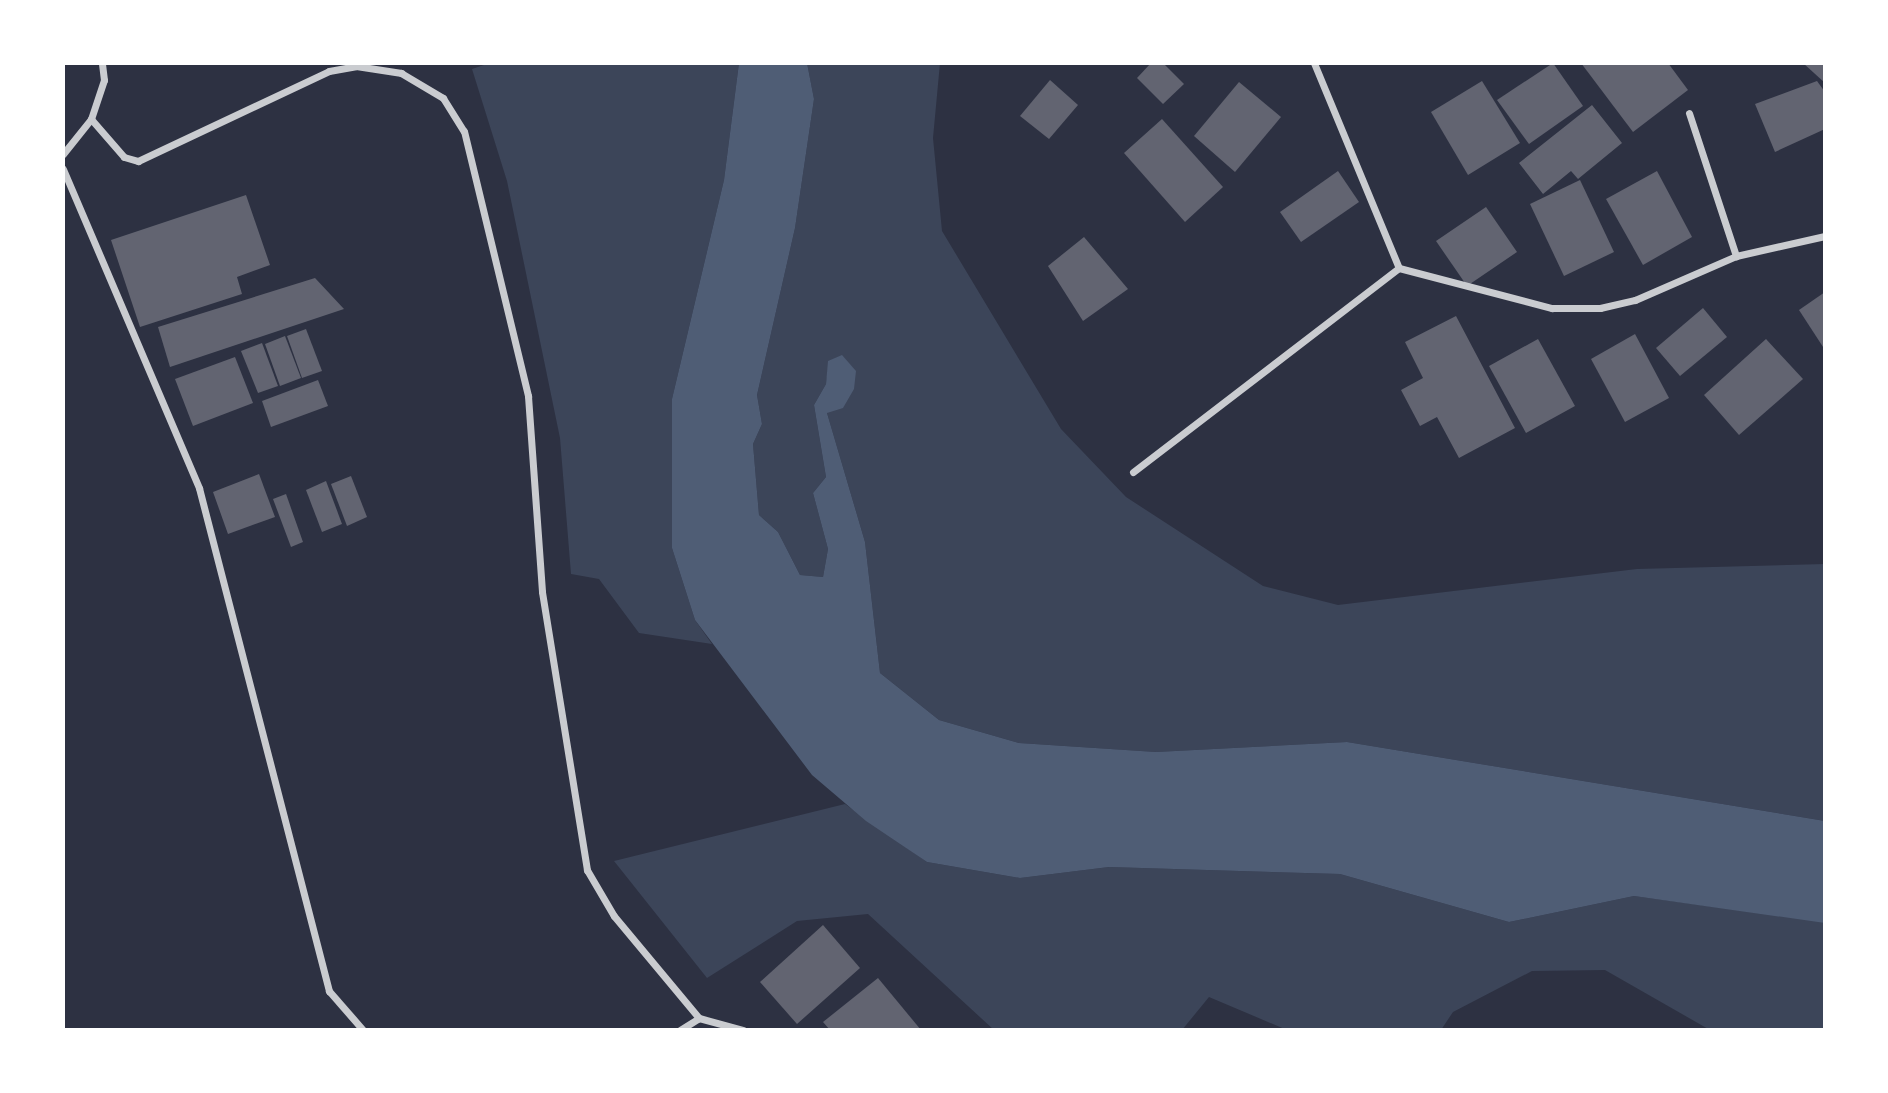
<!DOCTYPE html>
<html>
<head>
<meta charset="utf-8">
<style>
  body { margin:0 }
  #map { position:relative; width:1888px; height:1093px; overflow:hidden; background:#2d3142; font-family:Literata,serif }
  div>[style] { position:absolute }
  .green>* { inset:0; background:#3c4559 }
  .water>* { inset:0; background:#4f5d75 }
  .building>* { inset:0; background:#626471 }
  .minor>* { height:7px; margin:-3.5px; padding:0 3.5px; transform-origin:3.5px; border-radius:3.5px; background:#caccd0 }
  span { translate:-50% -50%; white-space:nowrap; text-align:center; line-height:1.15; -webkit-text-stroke:7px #fff; paint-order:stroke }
  .frame { position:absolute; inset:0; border:65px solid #fff; pointer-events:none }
</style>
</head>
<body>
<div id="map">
  <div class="green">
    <i style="clip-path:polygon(490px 63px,739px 63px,724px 180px,672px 399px,672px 548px,695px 620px,712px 644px,639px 633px,599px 579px,571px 574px,560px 438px,507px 181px,472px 69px)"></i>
    <i style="clip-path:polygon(807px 63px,940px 63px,933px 138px,942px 231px,1061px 429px,1126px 497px,1263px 586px,1338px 605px,1637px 569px,1825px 564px,1825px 821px,1347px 742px,1156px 752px,1019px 743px,939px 720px,880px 673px,865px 542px,827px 413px,829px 361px,826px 384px,814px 405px,826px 477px,813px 493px,828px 549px,823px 577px,800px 575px,778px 532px,759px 515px,753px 444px,762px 424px,757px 395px,795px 228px,814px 99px)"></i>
    <i style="clip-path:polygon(845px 804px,927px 862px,1020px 878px,1109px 867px,1340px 874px,1509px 922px,1634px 896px,1819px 921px,1825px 923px,1825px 1030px,1710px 1030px,1605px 970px,1532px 971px,1453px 1012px,1441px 1030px,1287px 1030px,1209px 997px,1182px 1030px,994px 1030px,868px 914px,797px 921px,707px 978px,614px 861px)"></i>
  </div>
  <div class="water">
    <i style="clip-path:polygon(739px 63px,807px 63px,814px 99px,795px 228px,757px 395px,762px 424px,753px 444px,759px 515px,778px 532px,800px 575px,823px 577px,828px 549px,813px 493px,826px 477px,814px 405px,826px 384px,828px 361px,842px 355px,856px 371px,854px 389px,843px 408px,827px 413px,865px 542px,880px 673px,939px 720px,1019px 743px,1156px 752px,1347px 742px,1825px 821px,1825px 923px,1634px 896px,1509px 922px,1340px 874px,1109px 867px,1020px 878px,927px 862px,866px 821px,812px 775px,695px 620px,672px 548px,672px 399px,724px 180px)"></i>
  </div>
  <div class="building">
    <i style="clip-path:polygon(1151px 63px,1163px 63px,1184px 84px,1163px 104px,1137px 78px)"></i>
    <i style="clip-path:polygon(1553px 63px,1583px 106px,1529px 144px,1497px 100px)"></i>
    <i style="clip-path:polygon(1581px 63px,1668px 63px,1688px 90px,1633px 132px)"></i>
    <i style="clip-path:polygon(1803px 63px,1825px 63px,1825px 83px)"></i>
    <i style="clip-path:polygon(1050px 80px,1078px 105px,1049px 139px,1020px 116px)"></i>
    <i style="clip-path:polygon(1482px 81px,1520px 143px,1468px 175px,1431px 112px)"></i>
    <i style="clip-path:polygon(1817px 81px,1825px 92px,1825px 129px,1775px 152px,1755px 104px)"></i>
    <i style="clip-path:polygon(1239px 82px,1281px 117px,1235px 172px,1194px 136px)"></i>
    <i style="clip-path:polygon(1592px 105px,1622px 143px,1578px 179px,1571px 171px,1543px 194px,1519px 163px)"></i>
    <i style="clip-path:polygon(1162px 119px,1223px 187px,1185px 222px,1124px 153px)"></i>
    <i style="clip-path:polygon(1338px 171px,1359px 202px,1301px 242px,1280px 212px)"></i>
    <i style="clip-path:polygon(1657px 171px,1692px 237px,1643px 265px,1606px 199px)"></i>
    <i style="clip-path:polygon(1580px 180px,1614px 252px,1564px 276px,1530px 204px)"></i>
    <i style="clip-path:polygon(246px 195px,270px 265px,237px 277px,242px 294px,140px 327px,111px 240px)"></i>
    <i style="clip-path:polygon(1486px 207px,1517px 252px,1467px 286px,1436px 241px)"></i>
    <i style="clip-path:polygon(1084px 237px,1128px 289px,1083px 321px,1048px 266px)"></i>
    <i style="clip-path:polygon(315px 278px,344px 309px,170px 367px,158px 327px)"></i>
    <i style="clip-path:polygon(1825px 292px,1825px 350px,1799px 310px)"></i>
    <i style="clip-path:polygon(1703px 308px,1727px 337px,1680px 376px,1656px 348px)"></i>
    <i style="clip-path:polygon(1456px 316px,1515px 428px,1459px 458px,1437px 417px,1420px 426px,1401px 390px,1423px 378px,1405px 342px)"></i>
    <i style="clip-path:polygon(306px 329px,322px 371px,302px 378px,287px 336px)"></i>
    <i style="clip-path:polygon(1635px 334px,1669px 398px,1625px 422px,1591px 359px)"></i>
    <i style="clip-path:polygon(285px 336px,301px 378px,280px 386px,265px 344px)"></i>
    <i style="clip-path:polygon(1538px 339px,1575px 406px,1526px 433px,1489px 366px)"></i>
    <i style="clip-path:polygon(1766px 339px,1803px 379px,1739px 435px,1704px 395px)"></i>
    <i style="clip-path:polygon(262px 343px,278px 386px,258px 393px,241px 351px)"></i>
    <i style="clip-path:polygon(235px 357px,253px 403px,193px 426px,175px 379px)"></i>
    <i style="clip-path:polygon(318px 380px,328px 406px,271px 427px,262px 401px)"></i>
    <i style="clip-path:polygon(259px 474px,275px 517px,228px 534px,213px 492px)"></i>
    <i style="clip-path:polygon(351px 476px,367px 517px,347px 526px,331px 484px)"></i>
    <i style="clip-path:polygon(326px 481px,342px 524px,322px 532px,306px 490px)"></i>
    <i style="clip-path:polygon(286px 494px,303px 542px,291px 547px,273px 499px)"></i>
    <i style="clip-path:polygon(823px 925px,860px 968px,797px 1024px,760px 982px)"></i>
    <i style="clip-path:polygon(878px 978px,921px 1030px,830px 1030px,823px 1022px)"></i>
  </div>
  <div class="minor">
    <i style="left:1314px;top:63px;width:222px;rotate:67.5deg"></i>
    <i style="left:1689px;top:113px;width:151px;rotate:71.8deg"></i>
    <i style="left:91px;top:119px;width:50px;rotate:49deg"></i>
    <i style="left:124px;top:157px;width:15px;rotate:16deg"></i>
    <i style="left:138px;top:161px;width:211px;rotate:-25.2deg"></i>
    <i style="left:329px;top:71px;width:27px;rotate:-10deg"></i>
    <i style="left:356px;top:66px;width:46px;rotate:8.8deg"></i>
    <i style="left:401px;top:73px;width:49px;rotate:30.8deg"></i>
    <i style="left:443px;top:98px;width:39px;rotate:58deg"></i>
    <i style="left:464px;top:131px;width:273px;rotate:76.4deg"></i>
    <i style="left:528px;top:396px;width:196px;rotate:85.9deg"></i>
    <i style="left:542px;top:592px;width:282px;rotate:80.8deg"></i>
    <i style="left:587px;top:870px;width:53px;rotate:59.6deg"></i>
    <i style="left:614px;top:916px;width:133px;rotate:50.2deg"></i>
    <i style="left:699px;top:1018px;width:46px;rotate:15.3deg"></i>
    <i style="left:63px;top:154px;width:45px;rotate:-51.3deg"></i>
    <i style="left:91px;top:119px;width:41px;rotate:-71.6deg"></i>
    <i style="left:104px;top:80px;width:17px;rotate:-97deg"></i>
    <i style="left:63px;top:169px;width:347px;rotate:66.9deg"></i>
    <i style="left:199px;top:488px;width:520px;rotate:75.51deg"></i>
    <i style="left:329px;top:991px;width:52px;rotate:48.9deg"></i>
    <i style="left:1133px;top:472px;width:335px;rotate:-37.5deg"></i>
    <i style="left:1399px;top:268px;width:158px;rotate:14.7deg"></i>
    <i style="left:1552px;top:308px;width:48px"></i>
    <i style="left:1600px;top:308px;width:36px;rotate:-13deg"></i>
    <i style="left:1635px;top:300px;width:110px;rotate:-23.5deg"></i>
    <i style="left:1736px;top:256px;width:91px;rotate:-12.7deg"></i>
    <i style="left:680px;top:1030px;width:22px;rotate:-32deg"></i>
  </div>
  <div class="frame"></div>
</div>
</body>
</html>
